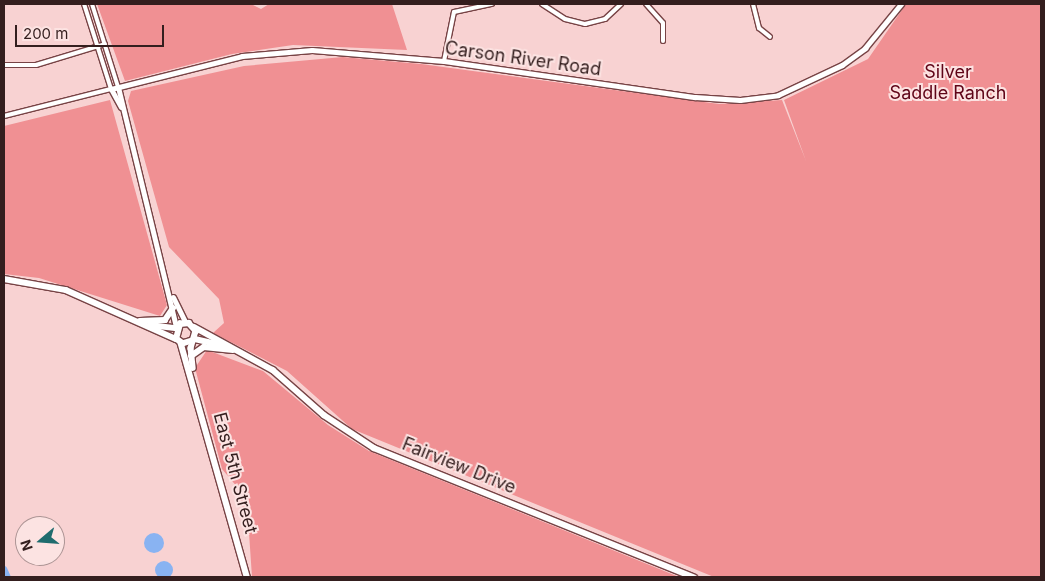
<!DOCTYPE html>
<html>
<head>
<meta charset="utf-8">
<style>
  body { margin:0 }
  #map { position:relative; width:1045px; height:581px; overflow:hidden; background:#f8d2d2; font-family:Inter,sans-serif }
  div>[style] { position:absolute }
  .green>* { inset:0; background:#f09093 }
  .water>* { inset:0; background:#89b3f2 }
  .round { border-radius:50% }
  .canal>* { height:5px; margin:-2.5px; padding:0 2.5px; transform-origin:2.5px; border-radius:2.5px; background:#89b3f2 }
  .roads { filter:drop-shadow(1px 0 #774345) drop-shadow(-1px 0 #774345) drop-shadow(0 1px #774345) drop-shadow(0 -1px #774345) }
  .minor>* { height:4px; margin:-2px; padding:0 2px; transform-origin:2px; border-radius:2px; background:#fff }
  .tertiary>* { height:5px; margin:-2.5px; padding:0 2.5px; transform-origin:2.5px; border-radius:2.5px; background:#fff }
  .secondary>* { height:5.5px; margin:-2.75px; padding:0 2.75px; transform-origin:2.75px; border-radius:2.75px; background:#fff }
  span { translate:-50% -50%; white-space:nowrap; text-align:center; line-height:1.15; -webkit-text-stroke:4px #fce3e2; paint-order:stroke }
  .street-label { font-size:18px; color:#341e1e }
  .park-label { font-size:18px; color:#5f0417 }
  .frame { position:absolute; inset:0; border:5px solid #341e1e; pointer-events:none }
  .north { position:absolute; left:15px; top:516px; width:50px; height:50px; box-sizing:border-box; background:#fce3e2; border:1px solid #ac9494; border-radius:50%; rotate:252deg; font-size:14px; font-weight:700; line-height:20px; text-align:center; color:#341e1e }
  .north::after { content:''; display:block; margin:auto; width:18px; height:22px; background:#1f6c6e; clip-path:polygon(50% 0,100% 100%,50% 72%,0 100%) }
  .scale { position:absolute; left:15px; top:25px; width:149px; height:22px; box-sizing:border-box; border:2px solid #341e1e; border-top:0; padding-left:6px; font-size:15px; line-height:18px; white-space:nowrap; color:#341e1e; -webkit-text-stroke:4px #fce3e2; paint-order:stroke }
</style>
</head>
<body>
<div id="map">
  <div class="green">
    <i style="clip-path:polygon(97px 4px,251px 4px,261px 9px,269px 4px,392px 4px,407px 50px,293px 45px,232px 54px,125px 81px)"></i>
    <i style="clip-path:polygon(906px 4px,1041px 4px,1041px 577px,714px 577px,352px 429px,287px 371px,213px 333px,224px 323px,219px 299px,169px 247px,128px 101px,131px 91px,244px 66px,343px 57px,421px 64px,719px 104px,782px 100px,806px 161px,784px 100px,868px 59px)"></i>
    <i style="clip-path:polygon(110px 100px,167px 305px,160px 316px,39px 278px,4px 274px,4px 126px)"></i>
    <i style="clip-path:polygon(207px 350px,263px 371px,328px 425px,369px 451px,679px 577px,252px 577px,249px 533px,238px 488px,222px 469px,195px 368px)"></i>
  </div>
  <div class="water">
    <i class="round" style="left:144px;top:533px;width:20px;height:20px"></i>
    <i class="round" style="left:155px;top:561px;width:18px;height:18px"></i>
  </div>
  <div class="canal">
    <i style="left:4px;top:568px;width:10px;rotate:66deg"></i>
  </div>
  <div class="roads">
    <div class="minor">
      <i style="left:92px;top:4px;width:87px;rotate:72.6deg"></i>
      <i style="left:542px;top:4px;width:27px;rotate:33deg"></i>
      <i style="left:565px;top:19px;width:21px;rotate:14deg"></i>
      <i style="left:585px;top:24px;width:21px;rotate:-14deg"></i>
      <i style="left:605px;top:19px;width:22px;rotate:-43deg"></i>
      <i style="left:646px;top:4px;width:25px;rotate:48deg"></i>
      <i style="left:663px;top:23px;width:18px;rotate:90deg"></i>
      <i style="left:753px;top:4px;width:25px;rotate:76deg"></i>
      <i style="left:759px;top:28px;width:14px;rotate:39deg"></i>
      <i style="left:444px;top:61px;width:50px;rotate:-78.5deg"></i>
      <i style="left:454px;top:12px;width:39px;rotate:-12deg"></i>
      <i style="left:4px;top:65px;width:32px"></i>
      <i style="left:36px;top:65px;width:72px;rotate:-16.9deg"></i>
      <i style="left:4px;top:116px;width:110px;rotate:-14.2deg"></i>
      <i style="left:111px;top:89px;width:89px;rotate:-107.6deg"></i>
    </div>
    <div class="tertiary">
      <i style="left:118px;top:87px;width:247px;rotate:76.4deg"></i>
      <i style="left:121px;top:107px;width:21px;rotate:-119deg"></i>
      <i style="left:111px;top:89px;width:135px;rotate:-14.1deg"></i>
      <i style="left:242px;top:56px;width:70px;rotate:-4.9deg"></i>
      <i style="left:312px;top:50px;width:132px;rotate:4.8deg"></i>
      <i style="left:444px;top:61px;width:254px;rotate:8.2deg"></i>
      <i style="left:695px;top:97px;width:45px;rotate:3.8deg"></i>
      <i style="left:740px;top:100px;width:38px;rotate:-7deg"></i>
      <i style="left:778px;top:95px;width:71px;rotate:-25.1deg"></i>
      <i style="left:842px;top:65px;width:29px;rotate:-36deg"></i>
      <i style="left:865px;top:48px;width:57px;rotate:-50.7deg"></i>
      <i style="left:173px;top:297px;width:28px;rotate:64deg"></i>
    </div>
    <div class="secondary">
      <i style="left:4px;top:279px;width:63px;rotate:10.1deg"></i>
      <i style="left:66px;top:290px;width:120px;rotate:24deg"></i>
      <i style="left:140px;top:321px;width:25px;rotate:-2deg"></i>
      <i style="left:165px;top:320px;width:14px;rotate:-56deg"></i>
      <i style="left:150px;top:325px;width:25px;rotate:7deg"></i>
      <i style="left:194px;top:327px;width:90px;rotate:28.6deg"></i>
      <i style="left:273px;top:370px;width:68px;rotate:41.4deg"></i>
      <i style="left:324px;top:415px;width:60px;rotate:33.4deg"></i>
      <i style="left:374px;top:448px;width:345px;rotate:22deg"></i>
      <i style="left:195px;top:339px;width:27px;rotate:13deg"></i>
      <i style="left:192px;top:341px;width:9px;rotate:162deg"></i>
      <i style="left:183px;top:344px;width:9px;rotate:-144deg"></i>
      <i style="left:176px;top:339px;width:16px;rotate:-75deg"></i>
      <i style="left:180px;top:324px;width:9px;rotate:-6deg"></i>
      <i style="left:189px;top:323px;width:11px;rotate:49deg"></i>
      <i style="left:196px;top:331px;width:18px;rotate:106deg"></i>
      <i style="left:191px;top:348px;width:20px;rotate:84deg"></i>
      <i style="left:181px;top:343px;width:243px;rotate:74.2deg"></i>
      <i style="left:191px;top:356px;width:16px;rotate:-35deg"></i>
      <i style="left:204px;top:347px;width:29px;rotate:6deg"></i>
    </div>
  </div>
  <div class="street-label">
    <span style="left:523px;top:59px;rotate:8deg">Carson River Road</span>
    <span style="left:459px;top:466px;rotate:22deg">Fairview Drive</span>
    <span style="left:235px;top:473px;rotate:75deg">East 5th Street</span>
  </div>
  <div class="park-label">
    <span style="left:948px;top:83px">Silver<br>Saddle Ranch</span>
  </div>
  <div class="frame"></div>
  <div class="north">N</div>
  <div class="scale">200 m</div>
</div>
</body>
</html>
